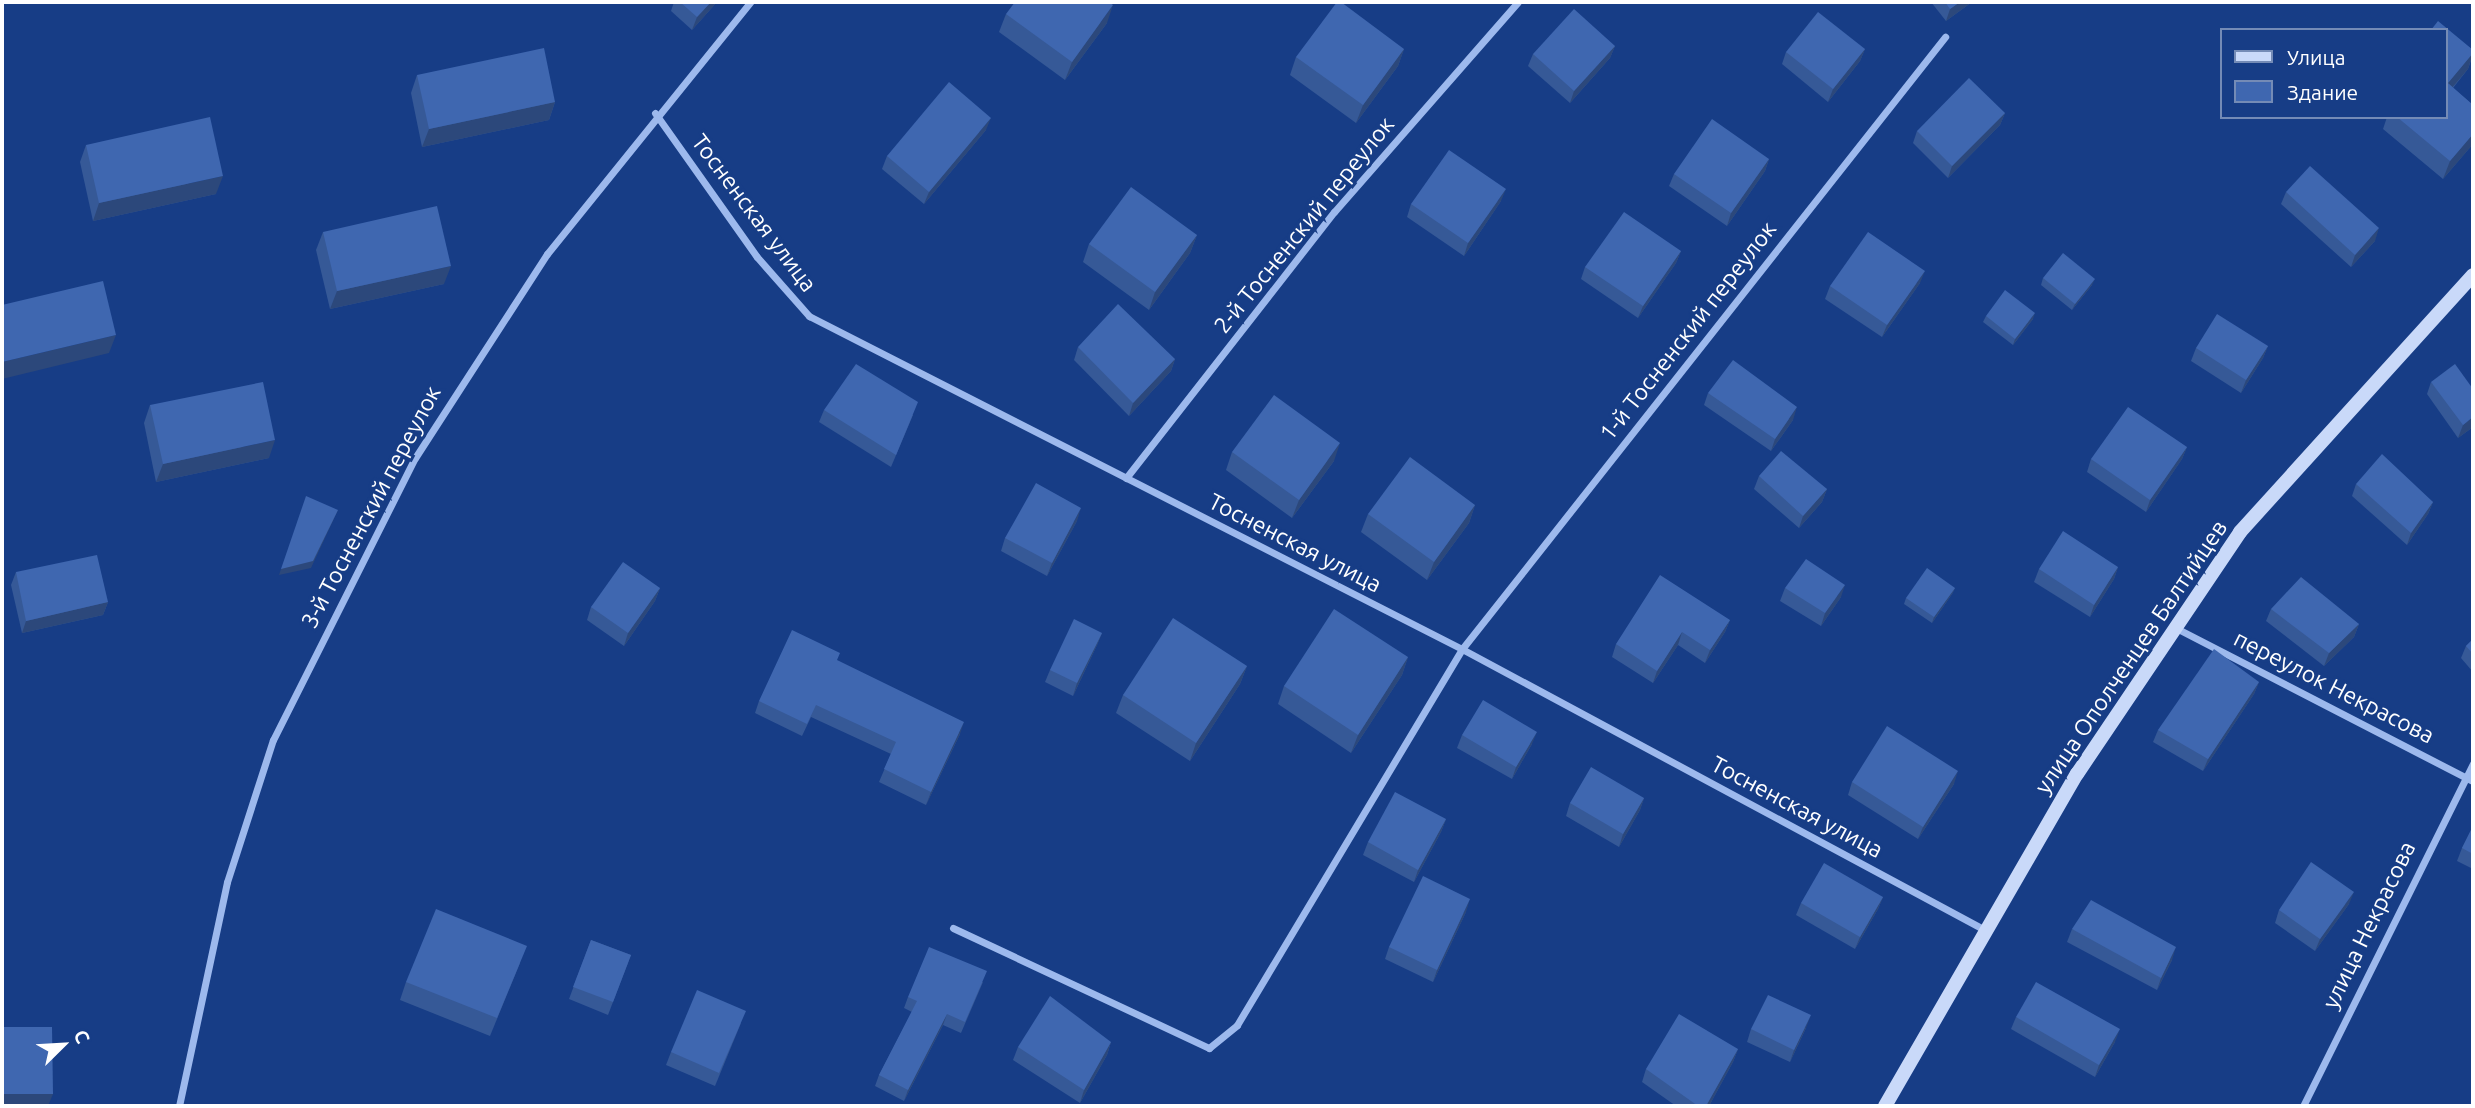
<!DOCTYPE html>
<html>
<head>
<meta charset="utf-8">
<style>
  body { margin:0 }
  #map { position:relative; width:2475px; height:1108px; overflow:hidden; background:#173d86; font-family:Ubuntu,sans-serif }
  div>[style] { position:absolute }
  .street>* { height:7px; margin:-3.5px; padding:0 3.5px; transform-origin:3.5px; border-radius:3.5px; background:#9db9ed }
  .secondary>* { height:14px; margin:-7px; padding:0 7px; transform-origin:7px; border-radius:7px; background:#c9d9f9 }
  .wall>* { inset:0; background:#365997 }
  .shaded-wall>* { inset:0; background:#2c487b }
  .building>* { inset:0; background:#3f67b0 }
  span { translate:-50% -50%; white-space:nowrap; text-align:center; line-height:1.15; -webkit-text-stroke:6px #173d86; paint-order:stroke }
  .street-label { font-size:23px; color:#fff }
  .frame { position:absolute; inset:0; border:4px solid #fff; pointer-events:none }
  .legend { position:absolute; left:2220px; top:28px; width:228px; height:91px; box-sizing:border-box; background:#173d86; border:2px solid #748bb6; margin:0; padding:9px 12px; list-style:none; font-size:21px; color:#fff }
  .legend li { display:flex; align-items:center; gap:14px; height:35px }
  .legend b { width:35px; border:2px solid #748bb6 }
  .north { position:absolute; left:28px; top:1010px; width:70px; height:70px; -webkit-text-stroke:5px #173d86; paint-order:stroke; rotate:66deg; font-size:19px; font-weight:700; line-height:28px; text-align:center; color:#fff }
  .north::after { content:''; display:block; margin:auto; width:24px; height:32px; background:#fff; clip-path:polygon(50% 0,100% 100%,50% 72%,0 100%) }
</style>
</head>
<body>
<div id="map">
  <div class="street">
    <i style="left:655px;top:113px;width:176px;rotate:54.7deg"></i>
    <i style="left:757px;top:257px;width:79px;rotate:48.6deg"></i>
    <i style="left:809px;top:316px;width:733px;rotate:27.02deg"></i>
    <i style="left:1462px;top:649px;width:594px;rotate:28.25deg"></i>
    <i style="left:1126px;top:478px;width:338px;rotate:-52deg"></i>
    <i style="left:1334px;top:212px;width:279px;rotate:-48.8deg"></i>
    <i style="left:2176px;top:628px;width:334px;rotate:27.3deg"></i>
    <i style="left:953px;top:928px;width:283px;rotate:25.1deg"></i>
    <i style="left:1209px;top:1048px;width:36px;rotate:-39deg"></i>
    <i style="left:1237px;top:1025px;width:438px;rotate:-59.1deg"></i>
    <i style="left:1462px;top:649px;width:780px;rotate:-51.72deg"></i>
    <i style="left:179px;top:1106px;width:229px;rotate:-77.9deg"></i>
    <i style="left:227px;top:882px;width:149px;rotate:-72.1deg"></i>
    <i style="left:273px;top:740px;width:316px;rotate:-63.3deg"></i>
    <i style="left:415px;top:458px;width:243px;rotate:-57.1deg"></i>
    <i style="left:547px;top:254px;width:324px;rotate:-51.1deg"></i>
    <i style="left:2303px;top:1106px;width:383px;rotate:-63.6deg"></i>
  </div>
  <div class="secondary">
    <i style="left:1885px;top:1106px;width:384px;rotate:-60deg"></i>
    <i style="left:2077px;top:774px;width:292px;rotate:-56deg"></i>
    <i style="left:2240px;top:532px;width:347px;rotate:-47.8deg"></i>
  </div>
  <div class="wall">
    <i style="clip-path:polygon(674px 2px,717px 2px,692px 30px,671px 11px)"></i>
    <i style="clip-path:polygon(1931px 2px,1972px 2px,1946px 21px)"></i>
    <i style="clip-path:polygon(1006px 14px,1107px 23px,1065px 80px,999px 32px)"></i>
    <i style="clip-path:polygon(2445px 30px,2473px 50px,2473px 55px,2468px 69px,2453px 88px,2473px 105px,2473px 144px,2443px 179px,2383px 129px,2387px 117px,2445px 117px)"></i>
    <i style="clip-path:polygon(1615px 46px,1610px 58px,1570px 103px,1528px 66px,1533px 54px)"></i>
    <i style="clip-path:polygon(1404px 49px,1398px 66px,1356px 123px,1290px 75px,1296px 57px)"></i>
    <i style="clip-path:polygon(1865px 49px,1860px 61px,1828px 102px,1782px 64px,1786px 52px)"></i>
    <i style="clip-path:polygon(417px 75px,555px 102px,549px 120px,422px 147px,411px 93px)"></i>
    <i style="clip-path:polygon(2005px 113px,2000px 125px,1948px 178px,1913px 143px,1917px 131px)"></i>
    <i style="clip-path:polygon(986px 130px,924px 204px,882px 169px,887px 156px)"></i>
    <i style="clip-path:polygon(86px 145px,216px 194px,93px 221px,80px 162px)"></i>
    <i style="clip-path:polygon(1769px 159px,1765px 171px,1727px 226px,1669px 186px,1674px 174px)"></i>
    <i style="clip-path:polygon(2286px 192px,2375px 241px,2351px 267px,2281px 204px)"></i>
    <i style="clip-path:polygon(1501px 201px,1464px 256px,1407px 217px,1411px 204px)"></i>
    <i style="clip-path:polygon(323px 232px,444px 284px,330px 309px,316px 250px)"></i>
    <i style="clip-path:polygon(1197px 235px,1190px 253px,1149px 310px,1083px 262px,1089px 244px)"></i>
    <i style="clip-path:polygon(1681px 251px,1676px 263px,1638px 318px,1581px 279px,1585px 267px)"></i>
    <i style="clip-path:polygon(2043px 278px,2092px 285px,2072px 310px,2041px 285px)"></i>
    <i style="clip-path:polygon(1920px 283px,1882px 337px,1825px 299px,1830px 286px)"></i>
    <i style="clip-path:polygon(1986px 316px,2033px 319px,2013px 345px,1983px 322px)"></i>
    <i style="clip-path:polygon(2268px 346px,2263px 358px,2241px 393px,2191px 361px,2196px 348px)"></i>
    <i style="clip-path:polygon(1078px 347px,1175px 359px,1171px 371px,1129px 416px,1074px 360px)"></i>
    <i style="clip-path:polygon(2431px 382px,2473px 427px,2458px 438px,2427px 394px)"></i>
    <i style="clip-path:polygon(1708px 393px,1793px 420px,1771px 451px,1704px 405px)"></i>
    <i style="clip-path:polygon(150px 405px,269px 458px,156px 482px,144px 423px)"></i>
    <i style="clip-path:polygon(824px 410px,913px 415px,891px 467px,819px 422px)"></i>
    <i style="clip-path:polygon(2187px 447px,2182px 459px,2146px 512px,2087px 472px,2091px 459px)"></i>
    <i style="clip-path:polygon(1232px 452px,1334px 461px,1292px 518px,1226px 470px)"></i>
    <i style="clip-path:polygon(1759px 476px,1827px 489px,1822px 502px,1799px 528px,1754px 489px)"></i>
    <i style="clip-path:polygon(2356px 484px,2433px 502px,2428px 514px,2407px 545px,2352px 496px)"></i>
    <i style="clip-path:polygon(1475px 505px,1469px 523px,1427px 580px,1361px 532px,1368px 514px)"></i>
    <i style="clip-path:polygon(1077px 521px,1047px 576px,1001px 551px,1005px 538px)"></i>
    <i style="clip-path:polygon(2118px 567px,2114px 579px,2090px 617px,2034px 582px,2039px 569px)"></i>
    <i style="clip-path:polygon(16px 572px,108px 602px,103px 615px,22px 633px,11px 585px)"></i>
    <i style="clip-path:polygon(660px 588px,655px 601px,624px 646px,587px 620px,591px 607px)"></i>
    <i style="clip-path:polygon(1785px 588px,1841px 597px,1821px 626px,1780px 601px)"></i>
    <i style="clip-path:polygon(1955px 588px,1952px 594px,1932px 623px,1904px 604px,1906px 598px)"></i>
    <i style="clip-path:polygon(2271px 609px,2359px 624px,2354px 637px,2324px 666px,2266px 621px)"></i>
    <i style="clip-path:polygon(1730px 620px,1725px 632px,1705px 663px,1678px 645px,1653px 683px,1612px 657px,1616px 644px)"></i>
    <i style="clip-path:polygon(1102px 633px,1097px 645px,1073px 696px,1045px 682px,1050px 670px)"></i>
    <i style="clip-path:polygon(2473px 639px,2473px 672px,2461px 658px,2466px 646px)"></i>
    <i style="clip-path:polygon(1408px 657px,1402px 675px,1351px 753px,1278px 704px,1284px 686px)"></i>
    <i style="clip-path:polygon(838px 661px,960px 734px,926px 805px,879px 782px,891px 754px,811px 717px,802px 736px,755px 713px,759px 701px)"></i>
    <i style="clip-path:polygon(1247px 666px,1240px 684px,1190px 761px,1116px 713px,1123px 695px)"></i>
    <i style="clip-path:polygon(2259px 682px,2254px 694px,2203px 771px,2153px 742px,2158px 730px)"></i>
    <i style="clip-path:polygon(1462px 735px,1532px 744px,1512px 779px,1457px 748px)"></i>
    <i style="clip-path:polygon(1852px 782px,1954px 784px,1918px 839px,1848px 795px)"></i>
    <i style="clip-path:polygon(1644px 798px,1640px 810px,1619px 847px,1566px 816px,1570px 803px)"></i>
    <i style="clip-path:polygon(1446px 819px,1441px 832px,1414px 882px,1363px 855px,1368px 842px)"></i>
    <i style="clip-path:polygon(2473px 826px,2473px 869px,2457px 861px,2462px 848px)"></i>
    <i style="clip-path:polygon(1883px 897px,1878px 909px,1855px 949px,1796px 915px,1801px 903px)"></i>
    <i style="clip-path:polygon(2349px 904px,2315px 951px,2275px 923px,2279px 910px)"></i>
    <i style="clip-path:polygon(1466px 912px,1433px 982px,1385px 959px,1389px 947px)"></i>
    <i style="clip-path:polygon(2072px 929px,2172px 960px,2157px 990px,2067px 942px)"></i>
    <i style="clip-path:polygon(591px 940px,631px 955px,608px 1015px,569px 999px)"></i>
    <i style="clip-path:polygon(520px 963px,490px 1036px,400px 1000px,406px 982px)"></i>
    <i style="clip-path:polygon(983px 982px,961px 1033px,943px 1025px,904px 1101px,875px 1086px,879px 1075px,912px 1012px,904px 1008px,908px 997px)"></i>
    <i style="clip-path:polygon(2016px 1017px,2115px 1042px,2095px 1077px,2011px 1029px)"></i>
    <i style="clip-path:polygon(741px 1023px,715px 1086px,666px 1065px,671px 1052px)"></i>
    <i style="clip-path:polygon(1806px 1028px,1790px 1062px,1747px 1042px,1751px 1029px)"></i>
    <i style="clip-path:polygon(1111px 1042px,1107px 1055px,1080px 1103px,1013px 1060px,1018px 1047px)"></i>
    <i style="clip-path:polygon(1738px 1049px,1733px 1062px,1709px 1106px,1676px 1106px,1642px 1082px,1646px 1069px)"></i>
  </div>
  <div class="shaded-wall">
    <i style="clip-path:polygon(711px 2px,717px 2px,692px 30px,697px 17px)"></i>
    <i style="clip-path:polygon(1960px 2px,1972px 2px,1946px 21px,1950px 9px)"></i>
    <i style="clip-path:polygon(1113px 5px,1107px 23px,1065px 80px,1072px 62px)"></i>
    <i style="clip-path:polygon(1615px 46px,1610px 58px,1570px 103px,1574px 91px)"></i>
    <i style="clip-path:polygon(1404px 49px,1398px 66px,1356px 123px,1363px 105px)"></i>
    <i style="clip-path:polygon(1865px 49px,1860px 61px,1828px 102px,1833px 89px)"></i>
    <i style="clip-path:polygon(2473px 53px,2468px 69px,2445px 96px,2448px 83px)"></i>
    <i style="clip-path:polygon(555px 102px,549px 120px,422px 147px,429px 129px)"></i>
    <i style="clip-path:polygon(2005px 113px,2000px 125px,1948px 178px,1952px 166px)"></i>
    <i style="clip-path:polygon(991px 118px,986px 130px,924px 204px,929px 192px)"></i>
    <i style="clip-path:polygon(2473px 134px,2473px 144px,2443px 179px,2450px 161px)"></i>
    <i style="clip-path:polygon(1769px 159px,1765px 171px,1727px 226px,1731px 213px)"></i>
    <i style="clip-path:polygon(223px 176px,216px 194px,93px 221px,99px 203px)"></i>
    <i style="clip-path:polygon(1506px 189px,1501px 201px,1464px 256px,1468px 243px)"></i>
    <i style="clip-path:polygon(2379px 228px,2375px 241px,2351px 267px,2355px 255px)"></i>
    <i style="clip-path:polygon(1197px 235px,1190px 253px,1149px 310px,1155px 292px)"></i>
    <i style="clip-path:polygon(1681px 251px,1676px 263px,1638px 318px,1643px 306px)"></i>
    <i style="clip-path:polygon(451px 266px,444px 284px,330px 309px,337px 291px)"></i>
    <i style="clip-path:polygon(1925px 271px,1920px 283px,1882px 337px,1887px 325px)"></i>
    <i style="clip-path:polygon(2095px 279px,2092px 285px,2072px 310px,2075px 304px)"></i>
    <i style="clip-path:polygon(2035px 313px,2033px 319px,2013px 345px,2015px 339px)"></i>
    <i style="clip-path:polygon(116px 335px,109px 353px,2px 379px,2px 362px)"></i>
    <i style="clip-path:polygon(2268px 346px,2263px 358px,2241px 393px,2246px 380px)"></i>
    <i style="clip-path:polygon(1175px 359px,1171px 371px,1129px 416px,1133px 403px)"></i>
    <i style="clip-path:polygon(1797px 407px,1793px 420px,1771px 451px,1775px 439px)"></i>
    <i style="clip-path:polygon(2473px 417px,2473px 427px,2458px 438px,2463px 425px)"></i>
    <i style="clip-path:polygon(275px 440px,269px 458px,156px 482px,163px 464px)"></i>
    <i style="clip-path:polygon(1340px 443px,1334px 461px,1292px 518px,1299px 500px)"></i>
    <i style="clip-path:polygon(2187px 447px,2182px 459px,2146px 512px,2150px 500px)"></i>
    <i style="clip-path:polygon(1827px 489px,1822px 502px,1799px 528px,1803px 516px)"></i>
    <i style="clip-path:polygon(2433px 502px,2428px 514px,2407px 545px,2411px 533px)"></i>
    <i style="clip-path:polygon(1475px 505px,1469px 523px,1427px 580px,1434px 562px)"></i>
    <i style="clip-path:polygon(1081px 508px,1077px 521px,1047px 576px,1052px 563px)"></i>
    <i style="clip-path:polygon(338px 510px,311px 568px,279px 575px,281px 569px)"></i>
    <i style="clip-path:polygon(2118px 567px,2114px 579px,2090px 617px,2094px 605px)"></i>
    <i style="clip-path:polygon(1845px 585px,1841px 597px,1821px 626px,1825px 613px)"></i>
    <i style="clip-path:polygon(660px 588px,655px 601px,624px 646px,628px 633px)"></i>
    <i style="clip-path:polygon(1955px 588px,1952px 594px,1932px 623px,1934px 617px)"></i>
    <i style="clip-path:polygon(108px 602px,103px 615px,22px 633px,26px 621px)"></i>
    <i style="clip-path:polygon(1730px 620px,1725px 632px,1705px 663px,1710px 650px)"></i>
    <i style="clip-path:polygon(2359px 624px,2354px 637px,2324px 666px,2329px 653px)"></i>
    <i style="clip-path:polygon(1682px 632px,1678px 645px,1653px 683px,1657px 671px)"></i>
    <i style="clip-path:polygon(1102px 633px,1097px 645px,1073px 696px,1077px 683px)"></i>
    <i style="clip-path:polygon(1408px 657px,1402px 675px,1351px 753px,1358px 735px)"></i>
    <i style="clip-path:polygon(1247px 666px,1240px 684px,1190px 761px,1196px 743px)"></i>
    <i style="clip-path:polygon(2259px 682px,2254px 694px,2203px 771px,2208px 759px)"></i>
    <i style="clip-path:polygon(964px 722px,960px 734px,926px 805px,931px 792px)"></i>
    <i style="clip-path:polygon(1537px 732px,1532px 744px,1512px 779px,1516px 767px)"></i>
    <i style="clip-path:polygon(1958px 771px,1954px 784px,1918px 839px,1923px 827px)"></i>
    <i style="clip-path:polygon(1644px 798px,1640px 810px,1619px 847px,1623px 834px)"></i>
    <i style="clip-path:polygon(1446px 819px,1441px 832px,1414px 882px,1418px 870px)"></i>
    <i style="clip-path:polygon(2354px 892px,2349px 904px,2315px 951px,2320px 939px)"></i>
    <i style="clip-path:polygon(1883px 897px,1878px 909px,1855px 949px,1860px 937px)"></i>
    <i style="clip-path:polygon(1470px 899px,1466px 912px,1433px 982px,1437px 970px)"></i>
    <i style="clip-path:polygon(2176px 947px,2172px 960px,2157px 990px,2161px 978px)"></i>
    <i style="clip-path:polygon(947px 1014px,943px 1025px,904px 1101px,908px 1090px)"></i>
    <i style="clip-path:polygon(1811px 1015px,1806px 1028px,1790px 1062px,1794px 1050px)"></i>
    <i style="clip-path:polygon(2120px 1029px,2115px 1042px,2095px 1077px,2099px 1065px)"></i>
    <i style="clip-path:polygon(1111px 1042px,1107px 1055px,1080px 1103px,1084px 1090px)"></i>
    <i style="clip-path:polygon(1738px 1049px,1733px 1062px,1709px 1106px,1706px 1106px)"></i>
    <i style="clip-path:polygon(2px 1094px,53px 1094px,48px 1106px,2px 1106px)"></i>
  </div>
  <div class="building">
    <i style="clip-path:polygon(680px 2px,711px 2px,697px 17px)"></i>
    <i style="clip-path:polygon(1015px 2px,1109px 2px,1113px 5px,1072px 62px,1006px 14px)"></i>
    <i style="clip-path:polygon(1337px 2px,1341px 2px,1404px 49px,1363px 105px,1296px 57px)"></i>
    <i style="clip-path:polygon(1945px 2px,1960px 2px,1950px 9px)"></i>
    <i style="clip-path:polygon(1574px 9px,1615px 46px,1574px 91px,1533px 54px)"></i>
    <i style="clip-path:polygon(1818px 12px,1865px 49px,1833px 89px,1786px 52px)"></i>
    <i style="clip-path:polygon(2438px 21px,2473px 50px,2473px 53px,2448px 83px,2473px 105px,2473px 134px,2450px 161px,2397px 117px,2445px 117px,2445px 30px,2431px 30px)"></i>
    <i style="clip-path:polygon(544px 48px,555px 102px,429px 129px,417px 75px)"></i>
    <i style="clip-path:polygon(1969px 78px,2005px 113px,1952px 166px,1917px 131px)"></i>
    <i style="clip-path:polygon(949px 82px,991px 118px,929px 192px,887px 156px)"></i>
    <i style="clip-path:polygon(210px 117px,223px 176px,99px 203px,86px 145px)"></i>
    <i style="clip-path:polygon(1712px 119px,1769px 159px,1731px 213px,1674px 174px)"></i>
    <i style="clip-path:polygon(1449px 150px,1506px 189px,1468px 243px,1411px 204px)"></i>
    <i style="clip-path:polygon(2310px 166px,2379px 228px,2355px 255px,2286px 192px)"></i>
    <i style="clip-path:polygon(1131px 187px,1197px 235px,1155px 292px,1089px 244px)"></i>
    <i style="clip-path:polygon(437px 206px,451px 266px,337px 291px,323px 232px)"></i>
    <i style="clip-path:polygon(1624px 212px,1681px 251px,1643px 306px,1585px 267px)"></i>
    <i style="clip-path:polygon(1868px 232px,1925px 271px,1887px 325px,1830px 286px)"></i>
    <i style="clip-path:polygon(2063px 253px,2095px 279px,2075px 304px,2043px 278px)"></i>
    <i style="clip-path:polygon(103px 281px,116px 335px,2px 362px,2px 305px)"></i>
    <i style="clip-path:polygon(2005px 290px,2035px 313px,2015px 339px,1986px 316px)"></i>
    <i style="clip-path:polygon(1118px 304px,1175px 359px,1133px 403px,1078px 347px)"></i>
    <i style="clip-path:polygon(2217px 314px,2268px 346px,2246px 380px,2196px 348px)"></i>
    <i style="clip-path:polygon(1733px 360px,1797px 407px,1775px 439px,1708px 393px)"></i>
    <i style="clip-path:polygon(856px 364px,918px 402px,896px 455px,824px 410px)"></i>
    <i style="clip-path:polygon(2455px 364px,2473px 389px,2473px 417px,2463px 425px,2431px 382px)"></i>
    <i style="clip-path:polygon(263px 382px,275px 440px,163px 464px,150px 405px)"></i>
    <i style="clip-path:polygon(1274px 395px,1340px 443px,1299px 500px,1232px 452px)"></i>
    <i style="clip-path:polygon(2128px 407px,2187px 447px,2150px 500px,2091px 459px)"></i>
    <i style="clip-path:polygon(1781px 451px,1827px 489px,1803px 516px,1759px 476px)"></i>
    <i style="clip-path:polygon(2382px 454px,2433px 502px,2411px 533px,2356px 484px)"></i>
    <i style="clip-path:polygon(1410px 457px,1475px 505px,1434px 562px,1368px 514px)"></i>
    <i style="clip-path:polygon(1036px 483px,1081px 508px,1052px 563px,1005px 538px)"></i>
    <i style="clip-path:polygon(306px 496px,338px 510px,313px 561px,281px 569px)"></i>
    <i style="clip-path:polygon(2063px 531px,2118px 567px,2094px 605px,2039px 569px)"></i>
    <i style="clip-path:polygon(97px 555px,108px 602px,26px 621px,16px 572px)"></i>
    <i style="clip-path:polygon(1806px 559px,1845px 585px,1825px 613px,1785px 588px)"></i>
    <i style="clip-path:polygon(623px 562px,660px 588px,628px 633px,591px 607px)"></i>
    <i style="clip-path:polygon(1927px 568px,1955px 588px,1934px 617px,1906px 598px)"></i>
    <i style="clip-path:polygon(1660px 575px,1730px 620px,1710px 650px,1682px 632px,1657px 671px,1616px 644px)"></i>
    <i style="clip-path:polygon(2301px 577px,2359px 624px,2329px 653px,2271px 609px)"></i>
    <i style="clip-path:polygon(1334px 609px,1408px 657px,1358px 735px,1284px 686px)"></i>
    <i style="clip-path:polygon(1173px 618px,1247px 666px,1196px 743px,1123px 695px)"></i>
    <i style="clip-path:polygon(1074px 619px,1102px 633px,1077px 683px,1050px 670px)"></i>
    <i style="clip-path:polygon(792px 630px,840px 653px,837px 660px,964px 722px,931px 792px,884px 769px,896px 742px,816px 705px,807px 724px,759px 701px)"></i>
    <i style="clip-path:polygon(2473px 639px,2473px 654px,2466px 646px)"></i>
    <i style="clip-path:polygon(2214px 649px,2259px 682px,2208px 759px,2158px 730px)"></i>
    <i style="clip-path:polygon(1483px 700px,1537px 732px,1516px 767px,1462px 735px)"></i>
    <i style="clip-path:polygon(1887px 726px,1958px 771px,1923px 827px,1852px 782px)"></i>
    <i style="clip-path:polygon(1591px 767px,1644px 798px,1623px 834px,1570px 803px)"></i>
    <i style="clip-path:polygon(1395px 792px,1446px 819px,1418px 870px,1368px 842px)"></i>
    <i style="clip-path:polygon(2473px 826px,2473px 854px,2462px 848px)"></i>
    <i style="clip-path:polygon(2311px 862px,2354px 892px,2320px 939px,2279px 910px)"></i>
    <i style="clip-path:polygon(1824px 863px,1883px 897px,1860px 937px,1801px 903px)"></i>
    <i style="clip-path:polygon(1423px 876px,1470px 899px,1437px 970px,1389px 947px)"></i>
    <i style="clip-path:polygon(2091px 900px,2176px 947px,2161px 978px,2072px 929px)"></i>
    <i style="clip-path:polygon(436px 909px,527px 946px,497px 1018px,406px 982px)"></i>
    <i style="clip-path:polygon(591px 940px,631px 955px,613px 1002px,573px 987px)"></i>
    <i style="clip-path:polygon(929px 947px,987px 971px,965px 1022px,947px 1014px,908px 1090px,879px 1075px,917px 1001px,908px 997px)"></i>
    <i style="clip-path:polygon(2036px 982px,2120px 1029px,2099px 1065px,2016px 1017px)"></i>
    <i style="clip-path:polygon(697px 990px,746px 1011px,719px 1073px,671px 1052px)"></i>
    <i style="clip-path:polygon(1768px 995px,1811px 1015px,1794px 1050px,1751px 1029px)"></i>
    <i style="clip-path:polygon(1050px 996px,1111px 1042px,1084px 1090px,1018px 1047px)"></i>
    <i style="clip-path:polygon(1679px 1014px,1738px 1049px,1706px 1106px,1698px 1106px,1646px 1069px)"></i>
    <i style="clip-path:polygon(2px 1027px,52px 1027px,53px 1094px,2px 1094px)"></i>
  </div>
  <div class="street-label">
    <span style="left:754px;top:213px;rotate:53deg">Тосненская улица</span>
    <span style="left:1304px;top:225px;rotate:-51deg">2-й Тосненский переулок</span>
    <span style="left:1688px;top:331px;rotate:-52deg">1-й Тосненский переулок</span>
    <span style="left:371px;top:507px;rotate:-62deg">3-й Тосненский переулок</span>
    <span style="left:1295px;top:543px;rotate:27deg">Тосненская улица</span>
    <span style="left:2131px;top:657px;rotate:-56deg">улица Ополченцев Балтийцев</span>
    <span style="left:2334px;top:687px;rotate:27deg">переулок Некрасова</span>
    <span style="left:1797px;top:807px;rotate:28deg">Тосненская улица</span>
    <span style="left:2369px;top:925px;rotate:-64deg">улица Некрасова</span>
  </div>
  <div class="frame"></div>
  <ul class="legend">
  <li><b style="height:9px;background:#c9d9f9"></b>Улица</li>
  <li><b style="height:19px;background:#3f67b0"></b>Здание</li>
  </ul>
  <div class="north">С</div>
</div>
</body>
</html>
